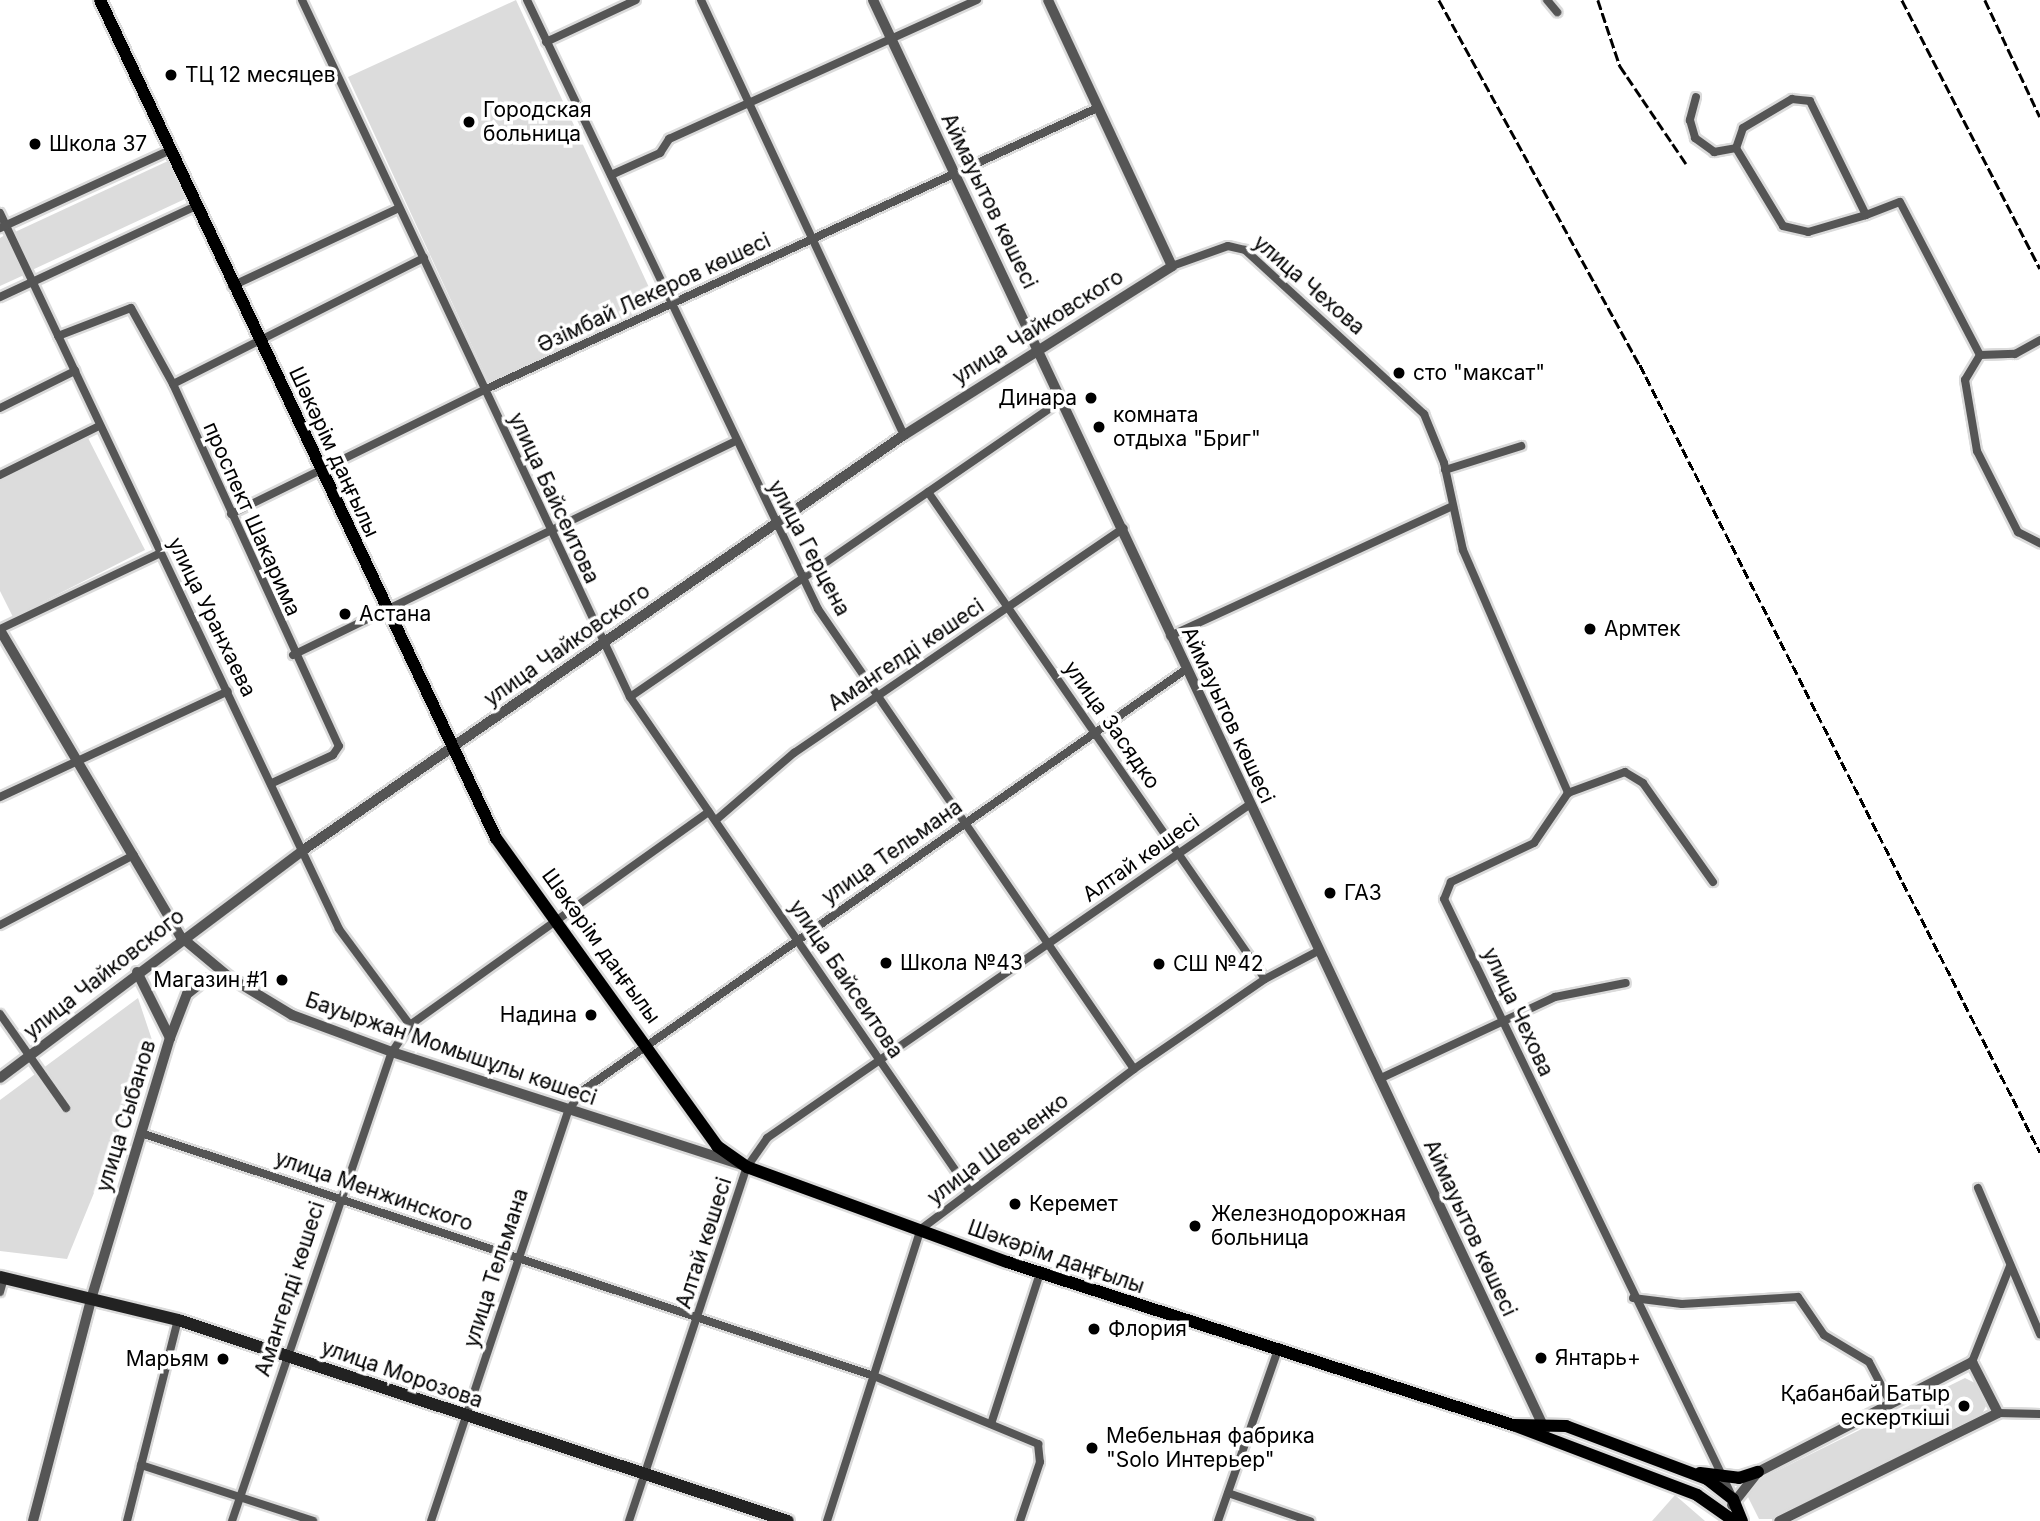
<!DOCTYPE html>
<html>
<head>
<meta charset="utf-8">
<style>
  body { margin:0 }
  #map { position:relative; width:2040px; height:1521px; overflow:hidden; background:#fff; font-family:Inter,sans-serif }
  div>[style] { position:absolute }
  .green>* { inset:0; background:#dcdcdc }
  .roads { filter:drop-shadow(2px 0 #dbdbdb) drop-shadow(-2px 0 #dbdbdb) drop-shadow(0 2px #dbdbdb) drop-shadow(0 -2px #dbdbdb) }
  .minor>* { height:8px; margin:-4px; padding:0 4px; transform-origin:4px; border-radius:4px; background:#555 }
  .tertiary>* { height:10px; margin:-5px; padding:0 5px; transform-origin:5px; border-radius:5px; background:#555 }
  .secondary>* { height:12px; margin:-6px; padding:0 6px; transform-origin:6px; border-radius:6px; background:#222 }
  .primary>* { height:12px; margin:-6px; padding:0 6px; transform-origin:6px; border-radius:6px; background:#000 }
  .rail>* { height:2.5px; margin-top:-1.25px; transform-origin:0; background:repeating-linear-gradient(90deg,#000 0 10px,transparent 0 13.5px) }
  .dots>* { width:19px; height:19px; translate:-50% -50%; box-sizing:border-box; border:4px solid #fff; border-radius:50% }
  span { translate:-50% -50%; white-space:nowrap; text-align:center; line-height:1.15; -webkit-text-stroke:7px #fff; paint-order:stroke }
  .poi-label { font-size:21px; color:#000 }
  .left { translate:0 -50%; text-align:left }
  .right { translate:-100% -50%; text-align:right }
  .street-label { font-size:21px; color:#000 }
</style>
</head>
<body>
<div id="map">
  <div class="green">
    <i style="clip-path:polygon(516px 0,659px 309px,491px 387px,348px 77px)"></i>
    <i style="clip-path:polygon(168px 161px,185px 199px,32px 270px,15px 232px)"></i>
    <i style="clip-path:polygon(5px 235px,24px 275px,0 286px,0 238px)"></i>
    <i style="clip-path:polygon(86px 434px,145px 550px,13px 617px,0 591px,0 477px)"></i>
    <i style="clip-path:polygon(138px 998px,154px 1046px,67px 1259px,0 1251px,0 1100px)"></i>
    <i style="clip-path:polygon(1965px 1378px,1977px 1384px,1986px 1406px,1980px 1418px,1774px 1519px,1759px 1519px,1747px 1495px,1754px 1482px)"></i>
    <i style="clip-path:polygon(1675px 1495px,1705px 1521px,1652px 1521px)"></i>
  </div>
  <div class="roads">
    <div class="minor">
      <i style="left:302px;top:0;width:770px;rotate:64.8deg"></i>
      <i style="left:630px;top:697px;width:598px;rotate:55.49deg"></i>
      <i style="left:527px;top:0;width:675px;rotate:64.46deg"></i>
      <i style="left:818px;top:609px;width:558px;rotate:55.51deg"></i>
      <i style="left:701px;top:0;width:480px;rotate:65deg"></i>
      <i style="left:1547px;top:0;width:16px;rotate:50deg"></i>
      <i style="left:546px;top:42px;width:99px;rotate:-25deg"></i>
      <i style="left:1696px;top:97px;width:24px;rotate:105deg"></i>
      <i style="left:1690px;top:120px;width:19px;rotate:74deg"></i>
      <i style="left:1695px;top:138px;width:24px;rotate:36deg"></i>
      <i style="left:1714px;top:152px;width:22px;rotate:-10deg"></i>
      <i style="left:611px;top:175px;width:54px;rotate:-24.2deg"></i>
      <i style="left:660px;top:153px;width:17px;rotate:-57deg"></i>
      <i style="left:669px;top:139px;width:338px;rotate:-24.3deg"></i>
      <i style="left:0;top:213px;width:792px;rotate:64.66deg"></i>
      <i style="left:339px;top:929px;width:119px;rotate:53.5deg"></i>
      <i style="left:1866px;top:215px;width:127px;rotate:-116.2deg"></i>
      <i style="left:1810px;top:101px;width:18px;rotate:-174deg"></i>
      <i style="left:1792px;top:99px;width:57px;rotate:149.4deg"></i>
      <i style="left:1743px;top:128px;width:21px;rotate:109deg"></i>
      <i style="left:1736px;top:148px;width:91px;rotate:58.9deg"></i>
      <i style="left:1783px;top:226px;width:26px;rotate:13deg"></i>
      <i style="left:1808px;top:232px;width:60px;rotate:-16.3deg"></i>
      <i style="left:1866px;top:215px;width:36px;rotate:-21deg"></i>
      <i style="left:1900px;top:202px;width:173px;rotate:62.4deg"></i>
      <i style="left:1980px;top:355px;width:35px;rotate:-2deg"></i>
      <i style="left:2015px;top:354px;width:29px;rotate:-29deg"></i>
      <i style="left:0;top:228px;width:185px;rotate:-24.6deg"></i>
      <i style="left:1172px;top:266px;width:59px;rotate:-19.7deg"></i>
      <i style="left:1228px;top:246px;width:17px;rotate:13deg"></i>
      <i style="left:1245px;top:250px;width:243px;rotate:42.5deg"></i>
      <i style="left:1424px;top:414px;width:53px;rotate:67.8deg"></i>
      <i style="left:1444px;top:463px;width:89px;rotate:77.7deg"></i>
      <i style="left:1463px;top:550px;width:265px;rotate:66.6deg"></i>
      <i style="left:232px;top:286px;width:184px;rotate:-25deg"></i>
      <i style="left:0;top:297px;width:214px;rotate:-24.9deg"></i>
      <i style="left:58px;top:336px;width:78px;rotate:-21deg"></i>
      <i style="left:131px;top:308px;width:87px;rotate:61.1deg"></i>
      <i style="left:173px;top:384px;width:398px;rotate:65.4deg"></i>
      <i style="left:339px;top:746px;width:11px;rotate:124deg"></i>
      <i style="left:333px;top:755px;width:67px;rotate:155.3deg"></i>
      <i style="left:1980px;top:355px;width:29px;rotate:121deg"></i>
      <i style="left:1965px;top:380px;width:72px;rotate:80.4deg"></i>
      <i style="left:1977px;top:451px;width:91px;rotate:63.2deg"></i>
      <i style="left:2018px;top:532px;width:25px;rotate:27deg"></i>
      <i style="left:173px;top:384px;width:281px;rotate:-26.7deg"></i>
      <i style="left:0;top:408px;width:84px;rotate:-26.3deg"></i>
      <i style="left:1445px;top:470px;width:80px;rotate:-17.5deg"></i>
      <i style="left:0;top:475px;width:110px;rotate:-26.3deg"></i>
      <i style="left:928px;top:492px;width:592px;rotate:55.32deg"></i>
      <i style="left:231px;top:514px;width:282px;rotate:-26.1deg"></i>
      <i style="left:484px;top:390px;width:673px;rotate:-24.7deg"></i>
      <i style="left:0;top:629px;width:178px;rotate:-25.3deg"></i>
      <i style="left:1170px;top:636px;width:311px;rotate:-24.7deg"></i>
      <i style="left:293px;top:655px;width:490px;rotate:-25.8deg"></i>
      <i style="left:630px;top:697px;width:524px;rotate:-34.51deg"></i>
      <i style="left:0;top:797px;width:251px;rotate:-24.9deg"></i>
      <i style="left:716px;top:820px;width:103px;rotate:-40.7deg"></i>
      <i style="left:794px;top:753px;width:399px;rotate:-34.3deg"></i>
      <i style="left:1713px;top:882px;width:121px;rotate:-125.3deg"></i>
      <i style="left:1643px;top:783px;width:21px;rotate:-149deg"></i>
      <i style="left:1625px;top:772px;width:61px;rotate:159.8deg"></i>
      <i style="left:1568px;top:793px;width:60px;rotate:124.2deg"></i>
      <i style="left:1534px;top:843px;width:92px;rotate:154.8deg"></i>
      <i style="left:1451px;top:882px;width:18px;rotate:112deg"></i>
      <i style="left:1444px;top:899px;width:663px;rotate:64.25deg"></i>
      <i style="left:0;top:925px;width:151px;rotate:-27.6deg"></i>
      <i style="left:0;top:1014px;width:115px;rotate:54.9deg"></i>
      <i style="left:1379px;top:1079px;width:194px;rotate:-25deg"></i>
      <i style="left:1555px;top:997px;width:72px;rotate:-11.2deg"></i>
      <i style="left:141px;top:1133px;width:772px;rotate:18.34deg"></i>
      <i style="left:874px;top:1376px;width:178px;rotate:22.5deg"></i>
      <i style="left:1038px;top:1444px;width:18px;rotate:84deg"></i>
      <i style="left:1040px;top:1462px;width:62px;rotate:108.7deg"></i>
      <i style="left:1978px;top:1188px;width:159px;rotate:67deg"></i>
      <i style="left:0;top:1292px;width:15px;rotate:-74deg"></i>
      <i style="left:1633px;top:1298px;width:49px;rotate:7deg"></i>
      <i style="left:1682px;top:1304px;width:116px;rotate:-3.5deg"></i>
      <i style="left:1798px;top:1297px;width:46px;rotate:55.6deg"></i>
      <i style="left:1824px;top:1335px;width:52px;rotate:31deg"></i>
      <i style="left:1869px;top:1362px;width:45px;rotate:62.3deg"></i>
      <i style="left:1972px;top:1362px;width:103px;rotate:-68.4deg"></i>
      <i style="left:1998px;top:1413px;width:42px;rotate:1.4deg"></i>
      <i style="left:991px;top:1424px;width:159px;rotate:-72deg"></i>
      <i style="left:141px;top:1465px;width:181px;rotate:18deg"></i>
      <i style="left:1228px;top:1493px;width:87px;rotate:18.9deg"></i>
      <i style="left:127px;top:1521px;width:207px;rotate:-75.8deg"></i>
      <i style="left:232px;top:1521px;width:496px;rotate:-71.2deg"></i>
      <i style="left:392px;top:1052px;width:32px;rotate:-56deg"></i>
      <i style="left:410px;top:1025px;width:367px;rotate:-35.5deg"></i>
      <i style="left:431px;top:1521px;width:432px;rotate:-71.5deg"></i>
      <i style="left:568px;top:1111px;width:24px;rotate:-55deg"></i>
      <i style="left:582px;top:1091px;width:735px;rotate:-34.92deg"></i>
      <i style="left:629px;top:1521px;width:373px;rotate:-71.6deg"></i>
      <i style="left:747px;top:1167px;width:35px;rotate:-55deg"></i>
      <i style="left:767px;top:1138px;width:586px;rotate:-34.64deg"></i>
      <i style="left:827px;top:1521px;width:307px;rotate:-72.2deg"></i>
      <i style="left:921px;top:1229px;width:266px;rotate:-36.9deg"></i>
      <i style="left:1134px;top:1069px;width:159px;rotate:-34.5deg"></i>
      <i style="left:1265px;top:979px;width:60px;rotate:-27.8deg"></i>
      <i style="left:1218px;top:1521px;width:184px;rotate:-70.7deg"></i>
    </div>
    <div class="tertiary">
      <i style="left:873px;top:0;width:1580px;rotate:64.83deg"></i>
      <i style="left:0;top:630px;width:356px;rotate:59.5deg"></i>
      <i style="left:181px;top:937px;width:62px;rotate:39.8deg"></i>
      <i style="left:229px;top:977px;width:74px;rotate:31.1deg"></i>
      <i style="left:292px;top:1015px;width:107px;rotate:20.3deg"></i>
      <i style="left:392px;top:1052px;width:367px;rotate:17.9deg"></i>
      <i style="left:137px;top:972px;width:74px;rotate:63.4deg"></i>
      <i style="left:0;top:1078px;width:378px;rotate:-36.9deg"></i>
      <i style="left:302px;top:851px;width:732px;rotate:-34.65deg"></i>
      <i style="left:904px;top:435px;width:317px;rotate:-32.2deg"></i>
      <i style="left:1172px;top:266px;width:293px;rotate:-115deg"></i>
      <i style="left:1732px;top:1505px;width:42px;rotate:-51.8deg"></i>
      <i style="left:1758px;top:1472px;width:241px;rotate:-27.2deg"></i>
      <i style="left:1972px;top:1362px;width:57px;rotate:63deg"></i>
      <i style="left:1998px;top:1413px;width:244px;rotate:153.7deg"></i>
      <i style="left:33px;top:1521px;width:233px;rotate:-75.3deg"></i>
      <i style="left:92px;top:1296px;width:270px;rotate:-73.2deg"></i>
      <i style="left:170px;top:1038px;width:47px;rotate:-68.9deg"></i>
      <i style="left:187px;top:994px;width:23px;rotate:-38deg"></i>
      <i style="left:205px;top:980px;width:24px;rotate:-7deg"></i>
    </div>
    <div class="secondary">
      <i style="left:0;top:1277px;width:183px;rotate:13.6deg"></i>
      <i style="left:178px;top:1320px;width:642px;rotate:18.24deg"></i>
    </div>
    <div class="primary">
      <i style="left:100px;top:0;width:927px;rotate:64.71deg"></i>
      <i style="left:496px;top:838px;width:379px;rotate:54.3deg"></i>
      <i style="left:717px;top:1146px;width:37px;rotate:35deg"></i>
      <i style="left:747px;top:1167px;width:277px;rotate:20.1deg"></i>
      <i style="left:1007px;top:1262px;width:532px;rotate:17.86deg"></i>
      <i style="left:1513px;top:1425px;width:197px;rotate:20.8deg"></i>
      <i style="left:1697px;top:1495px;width:45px;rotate:35.1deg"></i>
      <i style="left:1514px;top:1425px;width:52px;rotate:1.1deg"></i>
      <i style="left:1566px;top:1426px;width:151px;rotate:20.6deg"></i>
      <i style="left:1707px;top:1479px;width:33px;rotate:38deg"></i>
      <i style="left:1733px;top:1499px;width:24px;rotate:68deg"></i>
      <i style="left:1700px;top:1473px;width:39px;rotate:7deg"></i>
      <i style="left:1739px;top:1478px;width:20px;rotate:-18deg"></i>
    </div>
  </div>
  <div class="rail">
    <i style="left:1439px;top:0;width:417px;rotate:61.2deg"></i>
    <i style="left:1640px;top:365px;width:883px;rotate:63.06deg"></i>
    <i style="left:1598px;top:0;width:70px;rotate:71.6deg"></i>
    <i style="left:1620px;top:66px;width:120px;rotate:55.9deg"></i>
    <i style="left:1902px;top:0;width:302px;rotate:62.8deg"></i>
    <i style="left:1985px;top:0;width:129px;rotate:64.8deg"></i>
  </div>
  <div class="dots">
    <i style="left:171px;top:75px;background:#000"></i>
    <i style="left:469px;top:122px;background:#000"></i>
    <i style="left:35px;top:144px;background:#000"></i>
    <i style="left:1399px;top:373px;background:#000"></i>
    <i style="left:1091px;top:398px;background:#000"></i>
    <i style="left:1099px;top:427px;background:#000"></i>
    <i style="left:345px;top:614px;background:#000"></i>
    <i style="left:1590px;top:629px;background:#000"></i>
    <i style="left:1330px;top:893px;background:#000"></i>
    <i style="left:886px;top:963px;background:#000"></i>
    <i style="left:1159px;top:964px;background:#000"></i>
    <i style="left:282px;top:980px;background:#000"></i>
    <i style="left:591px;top:1015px;background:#000"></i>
    <i style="left:1015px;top:1204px;background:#000"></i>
    <i style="left:1195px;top:1226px;background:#000"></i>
    <i style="left:1094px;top:1329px;background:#000"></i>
    <i style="left:1541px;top:1358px;background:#000"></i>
    <i style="left:223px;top:1359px;background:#000"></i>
    <i style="left:1964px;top:1406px;background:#000"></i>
    <i style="left:1092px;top:1448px;background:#000"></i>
  </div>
  <div class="poi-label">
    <span class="left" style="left:185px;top:75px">ТЦ 12 месяцев</span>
    <span class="left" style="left:483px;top:122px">Городская<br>больница</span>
    <span class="left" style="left:49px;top:144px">Школа 37</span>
    <span class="left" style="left:1413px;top:373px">сто "максат"</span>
    <span class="right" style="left:1077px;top:398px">Динара</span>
    <span class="left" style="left:1113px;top:427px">комната<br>отдыха "Бриг"</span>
    <span class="left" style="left:359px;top:614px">Астана</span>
    <span class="left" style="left:1604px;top:629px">Армтек</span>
    <span class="left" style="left:1344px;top:893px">ГАЗ</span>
    <span class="left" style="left:900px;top:963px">Школа №43</span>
    <span class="left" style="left:1173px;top:964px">СШ №42</span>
    <span class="right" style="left:268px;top:980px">Магазин #1</span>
    <span class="right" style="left:577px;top:1015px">Надина</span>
    <span class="left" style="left:1029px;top:1204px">Керемет</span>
    <span class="left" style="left:1211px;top:1226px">Железнодорожная<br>больница</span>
    <span class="left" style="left:1108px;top:1329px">Флория</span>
    <span class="left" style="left:1555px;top:1358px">Янтарь+</span>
    <span class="right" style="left:209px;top:1359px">Марьям</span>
    <span class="right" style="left:1950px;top:1406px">Қабанбай Батыр<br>ескерткіші</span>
    <span class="left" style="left:1106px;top:1448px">Мебельная фабрика<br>"Solo Интерьер"</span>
  </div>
  <div class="street-label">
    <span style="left:989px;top:201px;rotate:64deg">Аймауытов көшесі</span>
    <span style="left:1309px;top:285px;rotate:41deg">улица Чехова</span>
    <span style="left:654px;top:293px;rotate:-25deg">Әзімбай Лекеров көшесі</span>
    <span style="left:1038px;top:327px;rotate:-32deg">улица Чайковского</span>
    <span style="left:334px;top:452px;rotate:65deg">Шәкәрім даңғылы</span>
    <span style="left:554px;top:498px;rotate:65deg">улица Байсеитова</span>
    <span style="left:252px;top:519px;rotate:66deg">проспект Шакарима</span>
    <span style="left:809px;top:548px;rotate:62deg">улица Герцена</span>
    <span style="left:212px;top:617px;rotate:64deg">улица Уранхаева</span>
    <span style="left:567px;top:645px;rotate:-35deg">улица Чайковского</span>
    <span style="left:906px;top:655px;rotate:-34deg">Амангелді көшесі</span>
    <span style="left:1228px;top:715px;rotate:65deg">Аймауытов көшесі</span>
    <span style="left:1112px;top:725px;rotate:55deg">улица Засядко</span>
    <span style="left:892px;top:852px;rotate:-35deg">улица Тельмана</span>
    <span style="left:1141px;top:858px;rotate:-35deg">Алтай көшесі</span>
    <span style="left:601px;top:946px;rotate:54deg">Шәкәрім даңғылы</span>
    <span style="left:104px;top:974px;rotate:-38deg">улица Чайковского</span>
    <span style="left:846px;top:979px;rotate:56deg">улица Байсеитова</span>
    <span style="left:1518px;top:1012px;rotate:65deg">улица Чехова</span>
    <span style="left:451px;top:1049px;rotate:19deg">Бауыржан Момышұлы көшесі</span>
    <span style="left:126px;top:1116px;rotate:-73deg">улица Сыбанов</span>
    <span style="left:998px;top:1149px;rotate:-37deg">улица Шевченко</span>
    <span style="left:374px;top:1191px;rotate:19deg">улица Менжинского</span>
    <span style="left:1470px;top:1228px;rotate:65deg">Аймауытов көшесі</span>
    <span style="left:704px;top:1243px;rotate:-72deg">Алтай көшесі</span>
    <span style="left:1056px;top:1257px;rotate:19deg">Шәкәрім даңғылы</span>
    <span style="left:496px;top:1268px;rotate:-72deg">улица Тельмана</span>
    <span style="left:290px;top:1289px;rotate:-72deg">Амангелді көшесі</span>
    <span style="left:402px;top:1374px;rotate:19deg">улица Морозова</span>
  </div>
</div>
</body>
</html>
